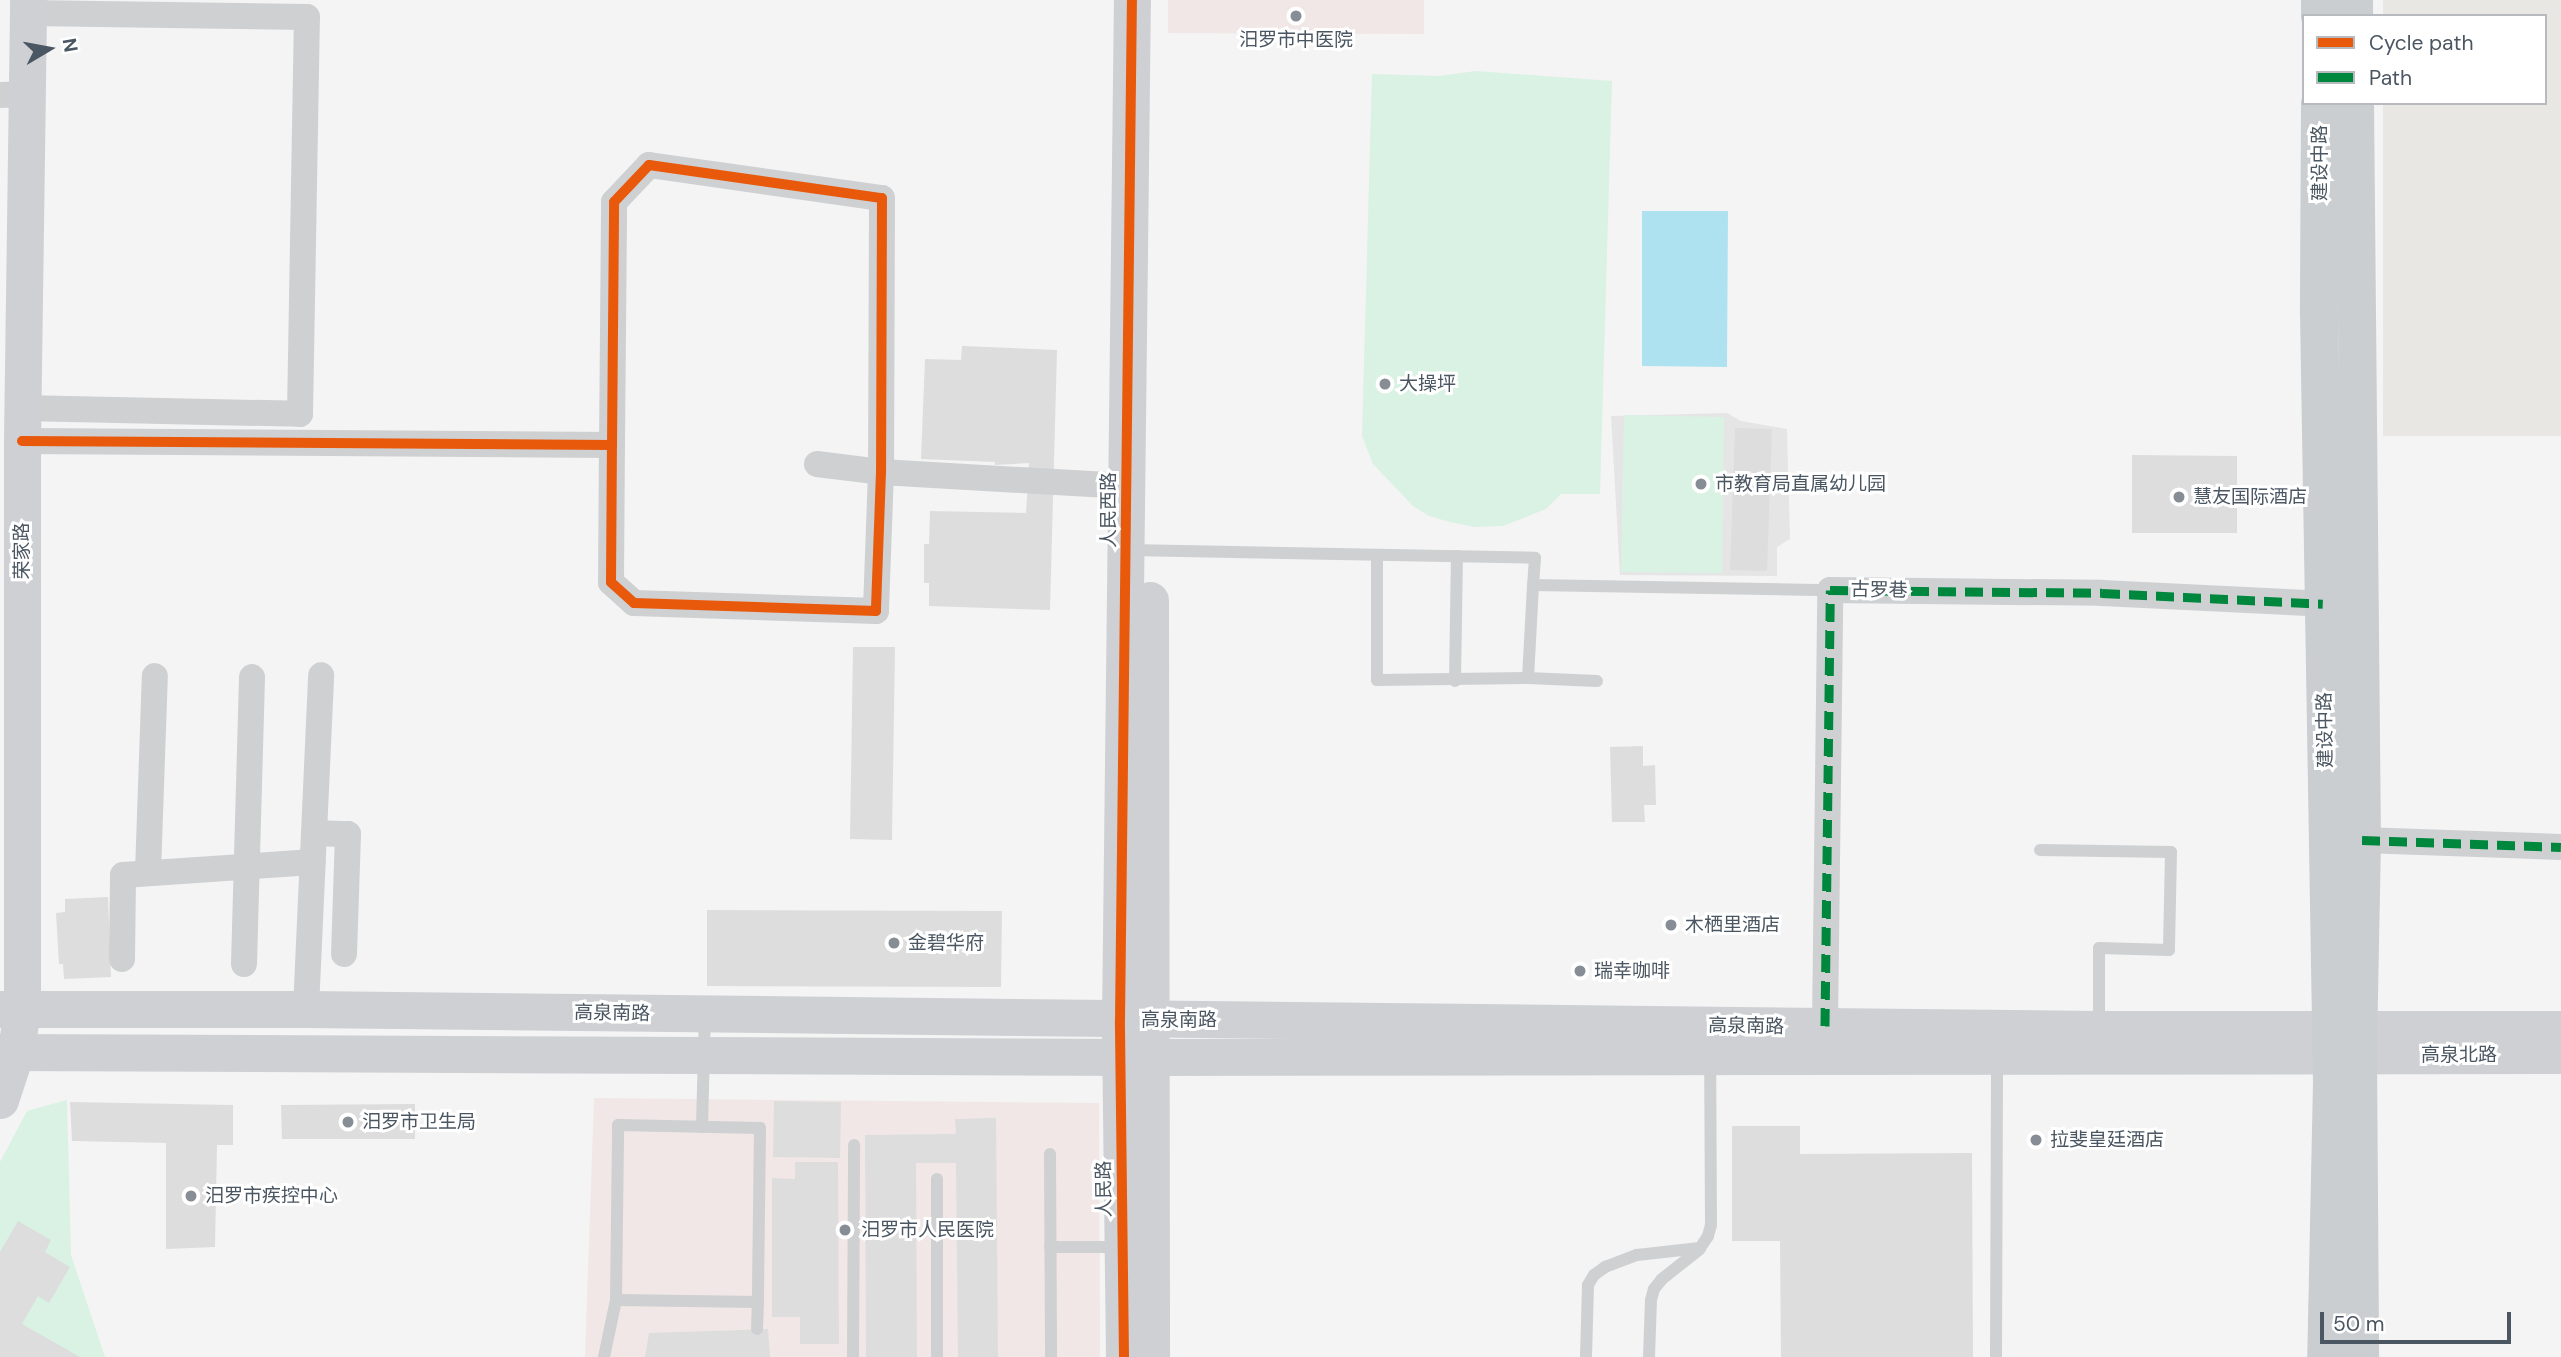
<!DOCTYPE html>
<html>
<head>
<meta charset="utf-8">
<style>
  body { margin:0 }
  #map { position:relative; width:2561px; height:1357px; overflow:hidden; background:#f4f4f4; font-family:"DM Sans","Noto Sans SC",sans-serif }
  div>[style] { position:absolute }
  .commercial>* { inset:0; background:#e8e7e3 }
  .education>* { inset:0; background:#e6e5e6 }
  .medical>* { inset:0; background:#f1e7e6 }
  .green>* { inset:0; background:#d9f2e3 }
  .water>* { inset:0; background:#aee2f0 }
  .building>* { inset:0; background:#ddddde }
  .lane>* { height:12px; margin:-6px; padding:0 6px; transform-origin:6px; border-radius:6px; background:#ced0d2 }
  .street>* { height:26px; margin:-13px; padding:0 13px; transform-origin:13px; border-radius:13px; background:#ced0d2 }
  .secondary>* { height:37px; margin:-18.5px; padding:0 18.5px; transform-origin:18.5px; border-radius:18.5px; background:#ced0d4 }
  .primary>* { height:38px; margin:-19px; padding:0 19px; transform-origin:19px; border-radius:19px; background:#caced1 }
  .quiet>* { height:9px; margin-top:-4.5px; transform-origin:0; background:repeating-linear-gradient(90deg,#00873e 0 18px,transparent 0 27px) }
  .cycleway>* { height:10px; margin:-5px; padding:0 5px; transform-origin:5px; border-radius:5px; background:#e8590c }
  .dots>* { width:19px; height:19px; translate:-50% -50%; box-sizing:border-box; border:4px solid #fff; border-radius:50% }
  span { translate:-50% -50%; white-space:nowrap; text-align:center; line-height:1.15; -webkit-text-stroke:6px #fff; paint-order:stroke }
  .poi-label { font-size:19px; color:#4a5661 }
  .left { translate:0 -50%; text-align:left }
  .street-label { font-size:19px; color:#4a5661 }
  .legend { position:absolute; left:2302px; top:14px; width:245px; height:91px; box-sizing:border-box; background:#fff; border:2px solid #b7bbc0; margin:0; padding:9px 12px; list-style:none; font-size:21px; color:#4a5661 }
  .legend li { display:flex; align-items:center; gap:14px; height:35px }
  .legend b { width:35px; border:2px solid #b7bbc0 }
  .north { position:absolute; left:14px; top:14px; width:70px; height:70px; -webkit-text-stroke:5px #fff; paint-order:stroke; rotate:80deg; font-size:19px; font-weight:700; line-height:28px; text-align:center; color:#4a5661 }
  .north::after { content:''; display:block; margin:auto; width:24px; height:32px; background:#4a5661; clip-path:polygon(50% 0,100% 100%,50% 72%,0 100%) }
  .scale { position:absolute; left:2320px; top:1312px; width:191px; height:32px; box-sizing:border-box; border:4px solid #4a5661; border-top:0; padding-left:9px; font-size:21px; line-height:24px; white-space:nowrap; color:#4a5661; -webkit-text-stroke:5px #fff; paint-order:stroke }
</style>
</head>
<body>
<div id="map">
  <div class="commercial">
    <i style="clip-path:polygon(2383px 0,2561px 0,2561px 436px,2383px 436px,2383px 103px,2545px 103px,2545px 16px,2383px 16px)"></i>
  </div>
  <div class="education">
    <i style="clip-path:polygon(1727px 413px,1741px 421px,1787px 429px,1790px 539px,1777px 547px,1777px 576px,1620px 575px,1611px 416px)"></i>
  </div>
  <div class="medical">
    <i style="clip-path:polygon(1168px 0,1424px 0,1424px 34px,1168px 33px)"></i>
    <i style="clip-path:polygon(594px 1098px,1099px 1103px,1100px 1357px,585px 1357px)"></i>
  </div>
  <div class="green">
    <i style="clip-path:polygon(1476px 71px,1612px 81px,1600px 494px,1561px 494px,1546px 509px,1503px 526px,1475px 527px,1450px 522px,1429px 516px,1413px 506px,1373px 464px,1362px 436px,1372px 74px,1439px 76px)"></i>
    <i style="clip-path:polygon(1624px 415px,1724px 417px,1722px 573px,1621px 572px)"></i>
    <i style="clip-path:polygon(67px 1100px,71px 1255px,105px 1357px,0 1357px,0 1162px,27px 1111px)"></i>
  </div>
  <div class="water">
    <i style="clip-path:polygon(1642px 211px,1728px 211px,1727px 367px,1642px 366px)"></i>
  </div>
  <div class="building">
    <i style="clip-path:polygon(962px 346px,1057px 350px,1050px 610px,929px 606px,929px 583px,924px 583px,924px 544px,929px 544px,930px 511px,1026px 513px,1029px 463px,995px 465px,995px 462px,921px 459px,925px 359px,961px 360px)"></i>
    <i style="clip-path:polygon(1735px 428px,1772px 429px,1767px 571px,1730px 570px)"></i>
    <i style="clip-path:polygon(2132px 455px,2237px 456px,2237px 533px,2132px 533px)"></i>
    <i style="clip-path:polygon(853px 647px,895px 647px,892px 840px,850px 839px)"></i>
    <i style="clip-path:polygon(1643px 746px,1643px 766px,1655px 765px,1656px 805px,1644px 805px,1645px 822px,1612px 822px,1610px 747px)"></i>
    <i style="clip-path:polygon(108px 897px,111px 977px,64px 979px,63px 964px,59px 964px,56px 913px,65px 912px,65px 899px)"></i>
    <i style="clip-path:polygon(707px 910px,1002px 911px,1001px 987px,707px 986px)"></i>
    <i style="clip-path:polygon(774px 1101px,841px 1102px,840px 1158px,773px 1157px)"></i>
    <i style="clip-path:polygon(70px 1102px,233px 1105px,233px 1145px,217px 1145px,215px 1247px,166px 1249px,166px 1143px,72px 1141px)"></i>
    <i style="clip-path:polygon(415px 1104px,415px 1139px,282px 1139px,281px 1105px)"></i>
    <i style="clip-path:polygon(996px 1118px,998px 1357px,958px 1357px,956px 1163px,916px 1163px,917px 1357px,866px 1357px,865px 1135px,956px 1134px,955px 1119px)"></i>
    <i style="clip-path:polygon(1732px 1126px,1800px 1126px,1800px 1154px,1972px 1153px,1973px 1357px,1781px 1357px,1780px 1241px,1732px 1241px)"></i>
    <i style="clip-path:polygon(795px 1162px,838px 1162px,839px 1344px,800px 1344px,800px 1317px,772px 1317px,772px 1178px,795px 1179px)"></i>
    <i style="clip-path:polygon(18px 1221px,51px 1240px,45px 1252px,70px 1267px,49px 1303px,38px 1296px,22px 1324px,80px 1357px,0 1357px,0 1252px)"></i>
    <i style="clip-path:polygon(768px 1329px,770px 1357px,645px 1357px,649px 1333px)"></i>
  </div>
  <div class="lane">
    <i style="left:1130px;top:550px;width:405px;rotate:1.1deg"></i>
    <i style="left:1535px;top:558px;width:27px;rotate:94deg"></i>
    <i style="left:1533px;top:585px;width:297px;rotate:1deg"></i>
    <i style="left:1377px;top:555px;width:125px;rotate:90deg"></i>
    <i style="left:1377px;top:680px;width:151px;rotate:-0.8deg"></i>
    <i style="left:1528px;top:678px;width:69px;rotate:2.5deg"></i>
    <i style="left:1528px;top:678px;width:93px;rotate:-86.9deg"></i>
    <i style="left:1455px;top:681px;width:125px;rotate:-89.1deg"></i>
    <i style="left:2040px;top:850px;width:131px;rotate:0.9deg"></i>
    <i style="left:2171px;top:852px;width:98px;rotate:91.2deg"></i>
    <i style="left:2169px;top:950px;width:70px;rotate:-178.4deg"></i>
    <i style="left:2099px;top:948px;width:79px;rotate:90deg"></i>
    <i style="left:618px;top:1125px;width:142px;rotate:1.2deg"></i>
    <i style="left:760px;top:1128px;width:174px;rotate:90.7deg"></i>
    <i style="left:758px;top:1302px;width:142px;rotate:-179.2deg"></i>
    <i style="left:616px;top:1300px;width:175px;rotate:-89.3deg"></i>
    <i style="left:702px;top:1127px;width:112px;rotate:-88.5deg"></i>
    <i style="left:1050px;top:1154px;width:203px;rotate:89.7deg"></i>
    <i style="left:1050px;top:1247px;width:69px"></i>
    <i style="left:757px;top:1329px;width:27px;rotate:-88deg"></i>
    <i style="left:604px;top:1357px;width:58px;rotate:-78.1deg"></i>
    <i style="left:853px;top:1357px;width:212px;rotate:-89.7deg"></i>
    <i style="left:937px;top:1357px;width:178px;rotate:-90deg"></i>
    <i style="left:1586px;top:1357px;width:72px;rotate:-88.4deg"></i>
    <i style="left:1588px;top:1285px;width:12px;rotate:-59deg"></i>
    <i style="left:1594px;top:1275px;width:14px;rotate:-36deg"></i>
    <i style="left:1605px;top:1267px;width:34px;rotate:-21deg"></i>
    <i style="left:1637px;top:1255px;width:63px;rotate:-6.3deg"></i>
    <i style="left:1700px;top:1248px;width:14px;rotate:-56deg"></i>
    <i style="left:1708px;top:1236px;width:11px;rotate:-75deg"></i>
    <i style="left:1711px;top:1225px;width:167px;rotate:-90.3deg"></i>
    <i style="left:1649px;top:1357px;width:57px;rotate:-88deg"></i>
    <i style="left:1651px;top:1300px;width:11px;rotate:-75deg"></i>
    <i style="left:1654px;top:1289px;width:13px;rotate:-51deg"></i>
    <i style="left:1662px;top:1279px;width:48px;rotate:-38.3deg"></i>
    <i style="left:1996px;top:1357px;width:297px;rotate:-89.8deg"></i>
  </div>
  <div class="street">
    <i style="left:0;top:95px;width:27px;rotate:-2deg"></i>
    <i style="left:22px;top:408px;width:278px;rotate:1.2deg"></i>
    <i style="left:300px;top:414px;width:397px;rotate:-89deg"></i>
    <i style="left:307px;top:17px;width:279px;rotate:-179.2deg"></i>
    <i style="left:22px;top:441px;width:590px;rotate:0.39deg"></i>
    <i style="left:612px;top:445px;width:243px;rotate:-89.5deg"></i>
    <i style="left:614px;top:202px;width:51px;rotate:-46.6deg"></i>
    <i style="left:649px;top:165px;width:235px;rotate:8.1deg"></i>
    <i style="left:882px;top:198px;width:274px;rotate:90.2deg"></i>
    <i style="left:881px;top:472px;width:139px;rotate:92.1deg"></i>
    <i style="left:876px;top:611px;width:242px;rotate:-178.1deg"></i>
    <i style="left:634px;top:603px;width:31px;rotate:-138deg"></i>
    <i style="left:611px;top:582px;width:137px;rotate:-89.6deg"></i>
    <i style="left:817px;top:464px;width:64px;rotate:7.1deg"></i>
    <i style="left:881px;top:472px;width:245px;rotate:3.3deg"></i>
    <i style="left:314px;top:833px;width:34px;rotate:2deg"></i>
    <i style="left:348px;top:834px;width:120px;rotate:91.9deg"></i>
    <i style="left:2362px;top:840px;width:199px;rotate:2deg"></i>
    <i style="left:148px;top:872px;width:196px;rotate:-88deg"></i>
    <i style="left:122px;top:959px;width:84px;rotate:-89.3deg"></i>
    <i style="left:123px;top:875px;width:190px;rotate:-3.9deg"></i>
    <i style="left:244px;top:964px;width:287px;rotate:-88.4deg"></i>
    <i style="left:306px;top:1009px;width:334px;rotate:-87.4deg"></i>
    <i style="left:1825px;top:1026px;width:436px;rotate:-89.3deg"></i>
    <i style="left:1830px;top:590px;width:272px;rotate:0.6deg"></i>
    <i style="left:2102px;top:593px;width:221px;rotate:2.8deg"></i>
  </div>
  <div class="secondary">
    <i style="left:1150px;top:600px;width:757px;rotate:89.92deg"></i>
    <i style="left:0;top:1009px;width:306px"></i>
    <i style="left:306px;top:1009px;width:1793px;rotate:0.64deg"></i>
    <i style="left:2099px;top:1029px;width:462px"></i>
    <i style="left:0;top:1052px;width:1149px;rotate:0.25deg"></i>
    <i style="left:1149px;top:1057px;width:1412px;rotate:-0.08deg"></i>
    <i style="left:0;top:1100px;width:52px;rotate:-71.9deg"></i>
    <i style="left:16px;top:1051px;width:42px;rotate:-81.9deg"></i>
    <i style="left:22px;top:1009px;width:568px;rotate:-90deg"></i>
    <i style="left:22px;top:441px;width:441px;rotate:-89.2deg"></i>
    <i style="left:1124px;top:1357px;width:337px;rotate:-90.7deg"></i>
    <i style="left:1120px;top:1020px;width:1020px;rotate:-89.33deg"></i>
  </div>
  <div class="primary">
    <i style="left:2354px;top:0;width:16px;rotate:90deg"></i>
    <i style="left:2320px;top:16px;width:16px;rotate:-90deg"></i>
    <i style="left:2320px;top:103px;width:211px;rotate:90.3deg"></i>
    <i style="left:2319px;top:314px;width:768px;rotate:89.03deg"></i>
    <i style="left:2332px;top:1082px;width:275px;rotate:91.2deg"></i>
    <i style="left:2355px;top:103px;width:737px;rotate:89.46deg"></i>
    <i style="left:2362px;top:840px;width:215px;rotate:91.1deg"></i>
    <i style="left:2358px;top:1055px;width:302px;rotate:89.6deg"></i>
  </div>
  <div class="quiet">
    <i style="left:2362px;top:840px;width:199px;rotate:2deg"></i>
    <i style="left:1825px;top:1026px;width:436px;rotate:-89.3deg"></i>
    <i style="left:1830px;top:590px;width:272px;rotate:0.6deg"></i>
    <i style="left:2102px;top:593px;width:221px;rotate:2.8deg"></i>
  </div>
  <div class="cycleway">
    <i style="left:22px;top:441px;width:590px;rotate:0.39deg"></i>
    <i style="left:612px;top:445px;width:243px;rotate:-89.5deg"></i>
    <i style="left:614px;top:202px;width:51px;rotate:-46.6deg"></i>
    <i style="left:649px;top:165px;width:235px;rotate:8.1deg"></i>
    <i style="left:882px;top:198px;width:274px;rotate:90.2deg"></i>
    <i style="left:881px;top:472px;width:139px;rotate:92.1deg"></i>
    <i style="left:876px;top:611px;width:242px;rotate:-178.1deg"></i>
    <i style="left:634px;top:603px;width:31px;rotate:-138deg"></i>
    <i style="left:611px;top:582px;width:137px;rotate:-89.6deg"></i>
    <i style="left:1124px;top:1357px;width:337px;rotate:-90.7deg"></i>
    <i style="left:1120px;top:1020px;width:1020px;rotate:-89.33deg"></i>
  </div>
  <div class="dots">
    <i style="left:1296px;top:16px;background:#868d94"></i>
    <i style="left:1385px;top:384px;background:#868d94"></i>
    <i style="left:1701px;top:484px;background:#868d94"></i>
    <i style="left:2179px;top:497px;background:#868d94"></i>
    <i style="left:1671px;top:925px;background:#868d94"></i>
    <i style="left:894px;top:943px;background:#868d94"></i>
    <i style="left:1580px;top:971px;background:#868d94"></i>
    <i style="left:348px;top:1122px;background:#868d94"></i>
    <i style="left:2036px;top:1140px;background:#868d94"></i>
    <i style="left:191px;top:1196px;background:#868d94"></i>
    <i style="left:845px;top:1230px;background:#868d94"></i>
  </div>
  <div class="poi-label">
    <span style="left:1296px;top:40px">汨罗市中医院</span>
    <span class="left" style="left:1399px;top:384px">大操坪</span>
    <span class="left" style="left:1715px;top:484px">市教育局直属幼儿园</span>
    <span class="left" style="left:2193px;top:497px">慧友国际酒店</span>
    <span class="left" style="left:1685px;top:925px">木栖里酒店</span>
    <span class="left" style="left:908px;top:943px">金碧华府</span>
    <span class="left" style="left:1594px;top:971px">瑞幸咖啡</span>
    <span class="left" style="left:362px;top:1122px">汨罗市卫生局</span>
    <span class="left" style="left:2050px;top:1140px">拉斐皇廷酒店</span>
    <span class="left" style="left:205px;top:1196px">汨罗市疾控中心</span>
    <span class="left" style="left:861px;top:1230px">汨罗市人民医院</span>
  </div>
  <div class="street-label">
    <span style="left:2320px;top:163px;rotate:-90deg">建设中路</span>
    <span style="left:1109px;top:510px;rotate:-90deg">人民西路</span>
    <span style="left:22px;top:551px;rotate:-90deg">荣家路</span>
    <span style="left:1879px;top:590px;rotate:1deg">古罗巷</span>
    <span style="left:2325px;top:730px;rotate:-91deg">建设中路</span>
    <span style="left:612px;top:1013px;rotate:1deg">高泉南路</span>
    <span style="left:1179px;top:1020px">高泉南路</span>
    <span style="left:1746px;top:1026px;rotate:1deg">高泉南路</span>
    <span style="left:2459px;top:1055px">高泉北路</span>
    <span style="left:1104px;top:1189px;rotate:-91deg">人民路</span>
  </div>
  <ul class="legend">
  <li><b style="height:9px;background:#e8590c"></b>Cycle path</li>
  <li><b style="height:9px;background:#00873e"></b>Path</li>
  </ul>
  <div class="north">N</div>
  <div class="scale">50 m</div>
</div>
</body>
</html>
